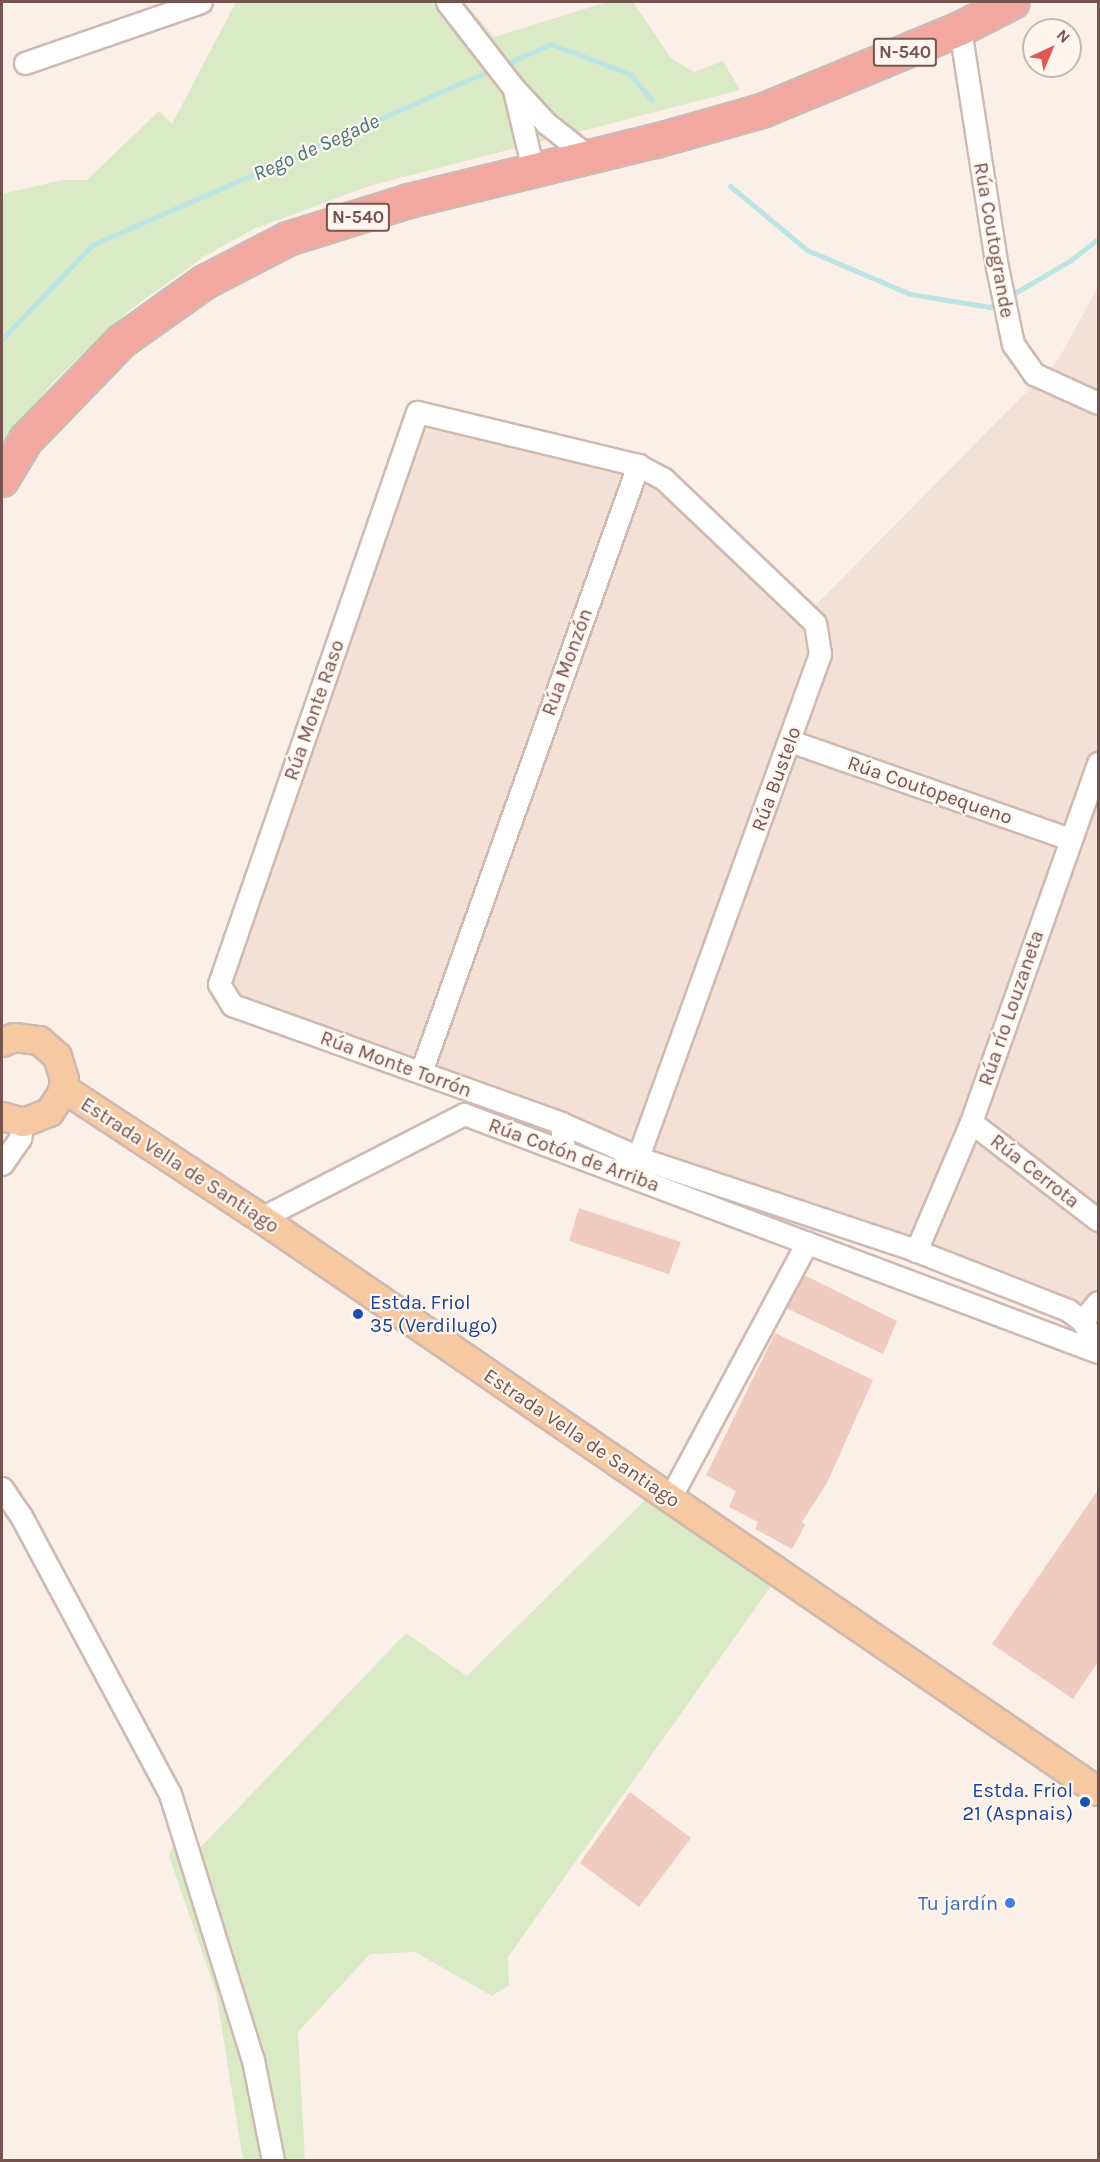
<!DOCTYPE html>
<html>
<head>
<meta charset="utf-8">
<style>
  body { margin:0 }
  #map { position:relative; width:1100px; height:2162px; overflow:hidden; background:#fbf0e7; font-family:Karla,sans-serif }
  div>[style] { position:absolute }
  .residential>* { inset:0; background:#f3e1d6 }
  .green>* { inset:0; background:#dae9c6 }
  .stream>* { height:5px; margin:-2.5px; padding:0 2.5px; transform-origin:2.5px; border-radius:2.5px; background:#bce4e3 }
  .building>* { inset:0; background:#f0cbc0 }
  .roads { filter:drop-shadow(2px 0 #cfb9b1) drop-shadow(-2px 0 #cfb9b1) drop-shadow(0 2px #cfb9b1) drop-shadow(0 -2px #cfb9b1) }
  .minor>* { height:21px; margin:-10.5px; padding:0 10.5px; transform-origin:10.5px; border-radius:10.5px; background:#fff }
  .major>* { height:27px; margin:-13.5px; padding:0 13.5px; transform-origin:13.5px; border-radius:13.5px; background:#f7c9a3 }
  .highway>* { height:32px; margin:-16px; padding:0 16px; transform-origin:16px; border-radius:16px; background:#f2a8a1 }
  .dots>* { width:16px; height:16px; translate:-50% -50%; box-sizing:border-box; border:3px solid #fef5ee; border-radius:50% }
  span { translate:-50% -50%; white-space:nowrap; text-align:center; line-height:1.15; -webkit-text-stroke:4.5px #fef5ee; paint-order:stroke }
  .shield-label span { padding:2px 4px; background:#fef5ee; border:2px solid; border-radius:4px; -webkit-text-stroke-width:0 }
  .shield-label { font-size:18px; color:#74544d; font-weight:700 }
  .street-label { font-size:20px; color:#74544d }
  .transit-label { font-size:20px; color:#164399 }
  .left { translate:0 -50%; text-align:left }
  .right { translate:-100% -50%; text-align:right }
  .shop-label { font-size:20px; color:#366cbe }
  .water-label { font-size:21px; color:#417878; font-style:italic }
  .frame { position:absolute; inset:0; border:3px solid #74544d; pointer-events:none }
  .north { position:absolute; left:1022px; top:18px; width:60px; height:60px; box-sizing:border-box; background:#fef5ee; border:2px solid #c7b5ae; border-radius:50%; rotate:44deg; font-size:16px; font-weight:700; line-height:24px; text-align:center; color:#74544d }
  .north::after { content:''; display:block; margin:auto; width:21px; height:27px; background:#df5953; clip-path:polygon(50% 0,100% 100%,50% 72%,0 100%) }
</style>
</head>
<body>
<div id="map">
  <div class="residential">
    <i style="clip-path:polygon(1098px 287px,1098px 1343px,1076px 1304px,238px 998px,231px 980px,412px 442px,425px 427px,613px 468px,660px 490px,801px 620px,1058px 360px)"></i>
  </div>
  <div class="green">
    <i style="clip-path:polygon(236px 2px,464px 2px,494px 37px,607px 2px,633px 2px,671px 58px,694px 72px,723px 61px,740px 90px,369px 186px,254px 229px,205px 256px,131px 309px,52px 383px,2px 446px,2px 194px,62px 180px,87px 180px,159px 111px,172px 124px)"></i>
    <i style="clip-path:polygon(646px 1499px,772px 1585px,508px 1957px,509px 1985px,492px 1996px,415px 1952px,370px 1954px,298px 2032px,305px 2160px,243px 2160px,216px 1992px,169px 1856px,179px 1831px,196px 1852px,406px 1633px,467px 1676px)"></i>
  </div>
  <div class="stream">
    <i style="left:501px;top:66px;width:55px;rotate:-23.7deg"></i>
    <i style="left:551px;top:44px;width:85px;rotate:20.8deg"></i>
    <i style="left:630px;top:74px;width:34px;rotate:50deg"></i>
    <i style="left:730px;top:186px;width:100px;rotate:39.7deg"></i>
    <i style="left:807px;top:250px;width:112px;rotate:23.1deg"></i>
    <i style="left:910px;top:294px;width:81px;rotate:9.2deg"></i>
    <i style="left:990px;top:307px;width:12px;rotate:-31deg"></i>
    <i style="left:1008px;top:297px;width:73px;rotate:-30.4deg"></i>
    <i style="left:1071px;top:260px;width:34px;rotate:-38deg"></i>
    <i style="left:2px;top:339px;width:130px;rotate:-46.2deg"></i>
    <i style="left:92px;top:245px;width:438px;rotate:-23.7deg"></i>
  </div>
  <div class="building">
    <i style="clip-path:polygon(579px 1208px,681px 1242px,669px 1274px,569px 1241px)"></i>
    <i style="clip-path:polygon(804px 1275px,897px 1321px,883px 1354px,786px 1308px)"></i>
    <i style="clip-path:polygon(775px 1333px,873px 1380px,827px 1483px,802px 1522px,805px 1525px,792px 1549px,755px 1529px,758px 1522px,729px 1507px,736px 1491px,706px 1475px)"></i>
    <i style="clip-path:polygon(1098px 1490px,1098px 1662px,1073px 1699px,992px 1644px)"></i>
    <i style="clip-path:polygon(630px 1792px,691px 1838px,639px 1907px,580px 1863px)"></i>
  </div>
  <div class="roads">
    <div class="minor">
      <i style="left:447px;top:2px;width:108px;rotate:52.2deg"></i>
      <i style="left:513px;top:87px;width:49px;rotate:47.5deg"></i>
      <i style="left:546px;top:123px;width:55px;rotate:38.3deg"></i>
      <i style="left:960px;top:29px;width:241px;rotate:81.2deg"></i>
      <i style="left:997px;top:267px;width:79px;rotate:78.3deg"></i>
      <i style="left:1013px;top:344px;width:37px;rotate:55deg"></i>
      <i style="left:1034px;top:374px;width:70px;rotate:24.4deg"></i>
      <i style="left:25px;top:63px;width:186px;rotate:-19.1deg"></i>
      <i style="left:514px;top:90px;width:82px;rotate:76.6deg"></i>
      <i style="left:790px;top:741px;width:297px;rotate:19.3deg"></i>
      <i style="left:421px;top:1072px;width:645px;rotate:-70.33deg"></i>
      <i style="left:971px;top:1122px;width:160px;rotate:37.7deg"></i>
      <i style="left:561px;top:1123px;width:84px;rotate:23.8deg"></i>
      <i style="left:638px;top:1157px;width:535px;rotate:-70.11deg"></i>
      <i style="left:820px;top:654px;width:31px;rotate:-99deg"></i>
      <i style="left:815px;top:623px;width:209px;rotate:-136.4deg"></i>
      <i style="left:664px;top:479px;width:30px;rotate:-152deg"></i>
      <i style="left:638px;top:465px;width:227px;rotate:-166.5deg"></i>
      <i style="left:417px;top:412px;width:605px;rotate:109.09deg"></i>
      <i style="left:219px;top:984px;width:25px;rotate:58deg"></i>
      <i style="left:232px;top:1005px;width:350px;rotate:19.7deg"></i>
      <i style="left:561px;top:1123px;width:28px;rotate:84deg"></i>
      <i style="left:624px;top:1153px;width:304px;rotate:18.4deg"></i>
      <i style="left:912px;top:1249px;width:168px;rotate:21.4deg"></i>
      <i style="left:1068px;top:1310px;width:18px;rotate:38deg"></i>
      <i style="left:1082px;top:1321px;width:30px;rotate:57deg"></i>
      <i style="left:2px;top:1164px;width:32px;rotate:-55deg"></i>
      <i style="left:20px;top:1138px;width:16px;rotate:-79deg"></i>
      <i style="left:261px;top:1218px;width:228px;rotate:-27.1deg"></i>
      <i style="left:464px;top:1114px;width:677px;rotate:20.58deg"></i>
      <i style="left:916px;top:1251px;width:140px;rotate:-66.9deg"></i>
      <i style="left:971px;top:1122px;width:381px;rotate:-70.5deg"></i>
      <i style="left:1082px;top:1321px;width:25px;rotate:-50deg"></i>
      <i style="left:2px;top:1488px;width:34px;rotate:56deg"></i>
      <i style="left:21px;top:1516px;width:315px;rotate:61.8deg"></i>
      <i style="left:170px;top:1794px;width:279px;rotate:72.7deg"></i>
      <i style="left:253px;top:2060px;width:102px;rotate:78.7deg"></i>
      <i style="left:670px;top:1498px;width:290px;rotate:-61.8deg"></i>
    </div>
    <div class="major">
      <i style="left:2px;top:1042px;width:13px;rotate:-23deg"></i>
      <i style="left:14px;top:1037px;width:25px;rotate:7deg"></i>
      <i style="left:39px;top:1040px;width:24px;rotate:42deg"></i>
      <i style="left:57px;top:1056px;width:24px;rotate:73deg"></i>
      <i style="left:64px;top:1079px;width:13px;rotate:99deg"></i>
      <i style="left:62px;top:1092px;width:24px;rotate:123deg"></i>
      <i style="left:49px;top:1112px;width:28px;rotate:159deg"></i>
      <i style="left:23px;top:1122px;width:22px;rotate:-164deg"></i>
      <i style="left:63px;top:1088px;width:237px;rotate:33.3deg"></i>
      <i style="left:261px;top:1218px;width:1014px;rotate:34.4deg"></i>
    </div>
    <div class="highway">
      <i style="left:2px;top:480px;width:47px;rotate:-59deg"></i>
      <i style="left:26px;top:440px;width:138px;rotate:-45.9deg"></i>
      <i style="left:122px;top:341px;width:102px;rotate:-35.4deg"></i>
      <i style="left:205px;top:282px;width:93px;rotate:-27.4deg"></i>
      <i style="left:288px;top:239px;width:127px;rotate:-17.4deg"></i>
      <i style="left:409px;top:201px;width:254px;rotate:-13.7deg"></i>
      <i style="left:656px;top:141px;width:110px;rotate:-15.8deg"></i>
      <i style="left:762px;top:111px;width:214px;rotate:-22.5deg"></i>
      <i style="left:960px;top:29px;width:59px;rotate:-27deg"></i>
    </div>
  </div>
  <div class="dots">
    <i style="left:358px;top:1314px;background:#1a4fb4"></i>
    <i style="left:1085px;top:1802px;background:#1a4fb4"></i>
    <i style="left:1010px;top:1903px;background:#3f7fe0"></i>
  </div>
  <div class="shield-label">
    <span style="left:905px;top:52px">N-540</span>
    <span style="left:358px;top:217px">N-540</span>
  </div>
  <div class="street-label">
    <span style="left:994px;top:240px;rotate:80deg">Rúa Coutogrande</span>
    <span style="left:567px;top:662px;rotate:-70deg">Rúa Monzón</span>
    <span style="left:314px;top:710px;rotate:-71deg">Rúa Monte Raso</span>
    <span style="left:776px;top:779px;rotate:-70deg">Rúa Bustelo</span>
    <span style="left:930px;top:790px;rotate:19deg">Rúa Coutopequeno</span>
    <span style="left:1011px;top:1008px;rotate:-71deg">Rúa río Louzaneta</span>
    <span style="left:396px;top:1064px;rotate:20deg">Rúa Monte Torrón</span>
    <span style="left:574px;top:1155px;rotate:20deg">Rúa Cotón de Arriba</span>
    <span style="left:180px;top:1165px;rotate:33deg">Estrada Vella de Santiago</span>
    <span style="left:1035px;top:1171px;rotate:38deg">Rúa Cerrota</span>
    <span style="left:582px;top:1438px;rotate:34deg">Estrada Vella de Santiago</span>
  </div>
  <div class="transit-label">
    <span class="left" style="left:370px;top:1314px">Estda. Friol<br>35 (Verdilugo)</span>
    <span class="right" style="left:1073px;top:1802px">Estda. Friol<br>21 (Aspnais)</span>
  </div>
  <div class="shop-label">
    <span class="right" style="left:998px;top:1903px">Tu jardín</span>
  </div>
  <div class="water-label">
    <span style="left:316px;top:147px;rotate:-24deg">Rego de Segade</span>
  </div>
  <div class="frame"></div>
  <div class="north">N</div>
</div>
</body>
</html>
